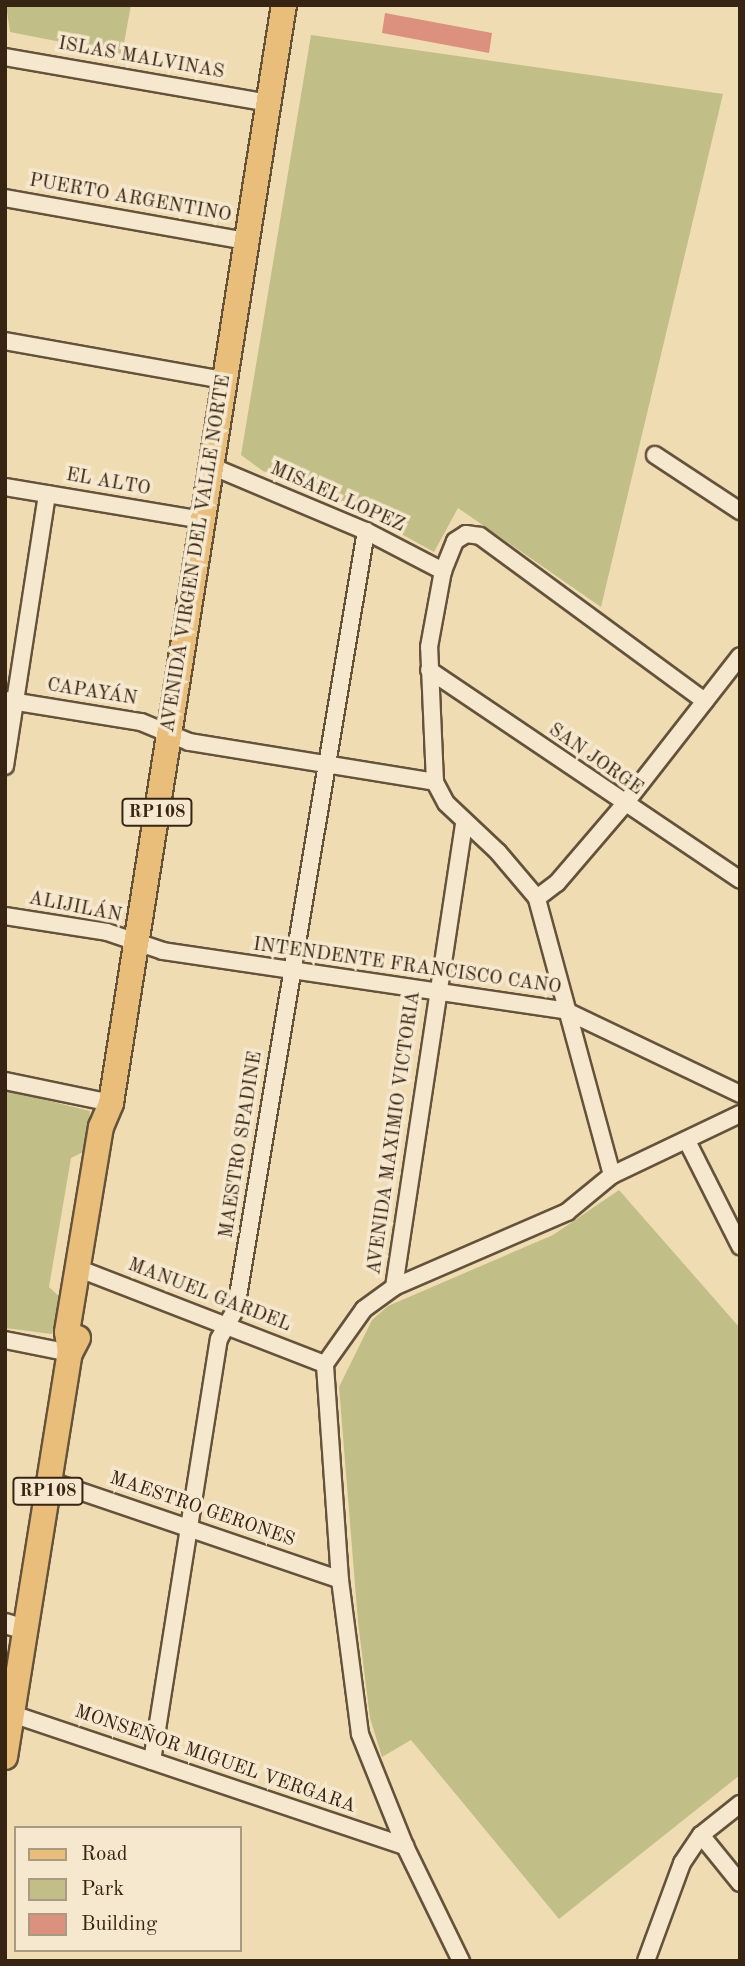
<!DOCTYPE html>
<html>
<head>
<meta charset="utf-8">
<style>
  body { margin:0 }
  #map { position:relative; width:745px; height:1966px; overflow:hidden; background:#f0dcb3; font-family:"Old Standard TT",serif }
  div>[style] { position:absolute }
  .green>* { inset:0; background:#c2be87 }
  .building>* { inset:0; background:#dc917e }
  .roads { filter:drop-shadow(2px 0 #65523b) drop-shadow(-2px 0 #65523b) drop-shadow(0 2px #65523b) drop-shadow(0 -2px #65523b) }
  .minor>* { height:16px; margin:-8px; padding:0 8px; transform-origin:8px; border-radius:8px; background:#f5e8ce }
  .tertiary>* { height:19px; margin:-9.5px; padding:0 9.5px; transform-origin:9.5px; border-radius:9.5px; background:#f5e8ce }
  .primary>* { height:24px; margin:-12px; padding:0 12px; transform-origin:12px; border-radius:12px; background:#e8be7a }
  span { translate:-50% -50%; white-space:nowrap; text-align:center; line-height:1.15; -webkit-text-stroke:7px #f5e8ce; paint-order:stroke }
  .shield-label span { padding:2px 5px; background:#f5e8ce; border:2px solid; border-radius:5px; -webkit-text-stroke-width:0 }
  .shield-label { font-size:18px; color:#372413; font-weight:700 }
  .street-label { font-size:19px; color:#372413 }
  .frame { position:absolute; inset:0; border:7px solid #372413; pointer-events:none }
  .legend { position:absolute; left:14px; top:1826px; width:228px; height:126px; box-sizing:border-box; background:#f5e8ce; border:2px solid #a99a83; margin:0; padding:9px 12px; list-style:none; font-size:21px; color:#372413 }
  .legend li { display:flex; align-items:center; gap:14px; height:35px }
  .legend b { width:35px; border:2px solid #a99a83 }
</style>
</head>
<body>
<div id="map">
  <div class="green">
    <i style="clip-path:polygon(6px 5px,131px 5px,122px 54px,10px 32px)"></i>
    <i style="clip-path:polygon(311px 35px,723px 94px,601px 607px,458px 508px,434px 552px,343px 502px,263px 471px,241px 455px)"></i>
    <i style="clip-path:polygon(5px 1090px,90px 1111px,87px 1150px,71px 1158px,49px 1287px,63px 1300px,52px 1334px,5px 1328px)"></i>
    <i style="clip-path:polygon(619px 1190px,740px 1328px,740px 1775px,559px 1919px,411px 1740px,382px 1757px,370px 1718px,358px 1622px,339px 1387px,372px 1320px,388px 1306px,553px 1235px)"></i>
  </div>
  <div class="building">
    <i style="clip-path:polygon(385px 13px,492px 33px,489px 53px,382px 33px)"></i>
  </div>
  <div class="roads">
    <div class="minor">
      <i style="left:5px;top:57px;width:268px;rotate:9.9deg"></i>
      <i style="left:5px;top:198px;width:246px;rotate:10.1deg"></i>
      <i style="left:5px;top:341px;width:223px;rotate:10.1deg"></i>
      <i style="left:655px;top:455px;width:102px;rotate:33.4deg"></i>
      <i style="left:211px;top:466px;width:168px;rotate:22.8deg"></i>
      <i style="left:366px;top:531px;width:87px;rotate:27.5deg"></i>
      <i style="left:5px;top:487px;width:201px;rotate:9.5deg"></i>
      <i style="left:429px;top:670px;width:375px;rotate:34deg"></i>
      <i style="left:5px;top:700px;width:138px;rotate:9.2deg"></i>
      <i style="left:141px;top:722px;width:52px;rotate:22.6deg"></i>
      <i style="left:189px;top:742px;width:249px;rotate:9.2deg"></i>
      <i style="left:5px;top:766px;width:275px;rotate:-81.2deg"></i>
      <i style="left:537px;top:898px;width:25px;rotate:-37deg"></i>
      <i style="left:557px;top:883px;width:101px;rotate:-49.4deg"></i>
      <i style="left:623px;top:806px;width:190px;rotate:-52deg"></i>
      <i style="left:5px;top:916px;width:103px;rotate:8.9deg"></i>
      <i style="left:107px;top:932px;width:59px;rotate:18.7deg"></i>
      <i style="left:163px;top:951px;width:405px;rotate:8.4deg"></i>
      <i style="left:564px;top:1010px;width:195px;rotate:25.5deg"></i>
      <i style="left:5px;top:1081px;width:108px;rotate:11.7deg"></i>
      <i style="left:687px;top:1141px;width:118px;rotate:63.2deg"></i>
      <i style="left:612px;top:1175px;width:287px;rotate:-105.2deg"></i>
      <i style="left:537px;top:898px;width:60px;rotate:-130.3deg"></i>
      <i style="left:498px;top:852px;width:71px;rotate:-136.7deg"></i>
      <i style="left:446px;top:803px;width:24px;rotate:-118deg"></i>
      <i style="left:435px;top:782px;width:135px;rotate:-92.5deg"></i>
      <i style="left:429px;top:647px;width:77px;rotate:-79.6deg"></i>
      <i style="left:443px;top:571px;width:32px;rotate:-68deg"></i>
      <i style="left:455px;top:541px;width:13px;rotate:-32deg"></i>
      <i style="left:466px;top:534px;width:14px;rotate:8deg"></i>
      <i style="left:480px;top:536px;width:279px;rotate:36.3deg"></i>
      <i style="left:77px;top:1268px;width:266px;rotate:21.2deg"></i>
      <i style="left:394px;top:1287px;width:470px;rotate:-81.4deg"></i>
      <i style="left:5px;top:1340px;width:66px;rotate:11.3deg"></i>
      <i style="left:50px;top:1481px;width:306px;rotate:18.8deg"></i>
      <i style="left:12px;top:1714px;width:415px;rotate:18.6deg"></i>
      <i style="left:152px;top:1761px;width:427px;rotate:-81deg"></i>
      <i style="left:219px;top:1339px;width:35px;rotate:-61deg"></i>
      <i style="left:236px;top:1308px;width:788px;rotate:-80.5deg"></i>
      <i style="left:701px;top:1835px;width:62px;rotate:50.9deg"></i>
      <i style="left:461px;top:1961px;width:128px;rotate:-116deg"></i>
      <i style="left:405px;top:1846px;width:121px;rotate:-111.9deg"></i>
      <i style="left:360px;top:1734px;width:155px;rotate:-97.4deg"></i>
      <i style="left:340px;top:1580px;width:217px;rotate:-94deg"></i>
      <i style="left:325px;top:1364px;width:67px;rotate:-54.7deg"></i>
      <i style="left:364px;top:1309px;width:37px;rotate:-36deg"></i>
      <i style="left:394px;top:1287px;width:189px;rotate:-23.4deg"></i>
      <i style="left:567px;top:1212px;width:58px;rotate:-39.4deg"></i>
      <i style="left:612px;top:1175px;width:142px;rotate:-25.5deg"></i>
      <i style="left:646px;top:1961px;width:104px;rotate:-69.8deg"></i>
      <i style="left:682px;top:1863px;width:34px;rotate:-56deg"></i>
      <i style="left:701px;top:1835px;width:50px;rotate:-38.5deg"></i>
    </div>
    <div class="tertiary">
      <i style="left:5px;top:1623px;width:21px;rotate:17deg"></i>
    </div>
    <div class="primary">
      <i style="left:70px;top:1353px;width:21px;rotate:-98deg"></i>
      <i style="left:67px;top:1332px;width:208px;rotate:-80.6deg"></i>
      <i style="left:101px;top:1127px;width:26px;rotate:-67deg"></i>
      <i style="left:111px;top:1103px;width:1112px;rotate:-81.05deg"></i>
      <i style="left:5px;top:1757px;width:409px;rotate:-80.9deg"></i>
      <i style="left:70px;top:1353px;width:17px;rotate:-62deg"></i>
    </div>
  </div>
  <div class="shield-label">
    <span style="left:157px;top:812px">RP108</span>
    <span style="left:48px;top:1491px">RP108</span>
  </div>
  <div class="street-label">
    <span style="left:141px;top:59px;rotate:10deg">ISLAS MALVINAS</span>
    <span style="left:130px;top:199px;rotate:10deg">PUERTO ARGENTINO</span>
    <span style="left:108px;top:483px;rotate:10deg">EL ALTO</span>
    <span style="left:337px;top:498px;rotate:24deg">MISAEL LOPEZ</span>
    <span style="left:197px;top:554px;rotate:-81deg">AVENIDA VIRGEN DEL VALLE NORTE</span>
    <span style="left:92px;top:693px;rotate:9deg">CAPAYÁN</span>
    <span style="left:595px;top:760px;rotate:35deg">SAN JORGE</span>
    <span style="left:75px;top:908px;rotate:11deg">ALIJILÁN</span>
    <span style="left:407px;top:967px;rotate:8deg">INTENDENTE FRANCISCO CANO</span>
    <span style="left:395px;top:1133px;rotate:-82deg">AVENIDA MAXIMIO VICTORIA</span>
    <span style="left:242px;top:1145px;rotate:-81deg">MAESTRO SPADINE</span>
    <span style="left:209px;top:1296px;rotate:21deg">MANUEL GARDEL</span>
    <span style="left:202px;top:1510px;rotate:19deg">MAESTRO GERONES</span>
    <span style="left:215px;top:1760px;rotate:19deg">MONSEÑOR MIGUEL VERGARA</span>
  </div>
  <div class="frame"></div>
  <ul class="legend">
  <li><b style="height:9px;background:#e8be7a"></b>Road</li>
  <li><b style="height:19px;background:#c2be87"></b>Park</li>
  <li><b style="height:19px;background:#dc917e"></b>Building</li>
  </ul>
</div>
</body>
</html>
